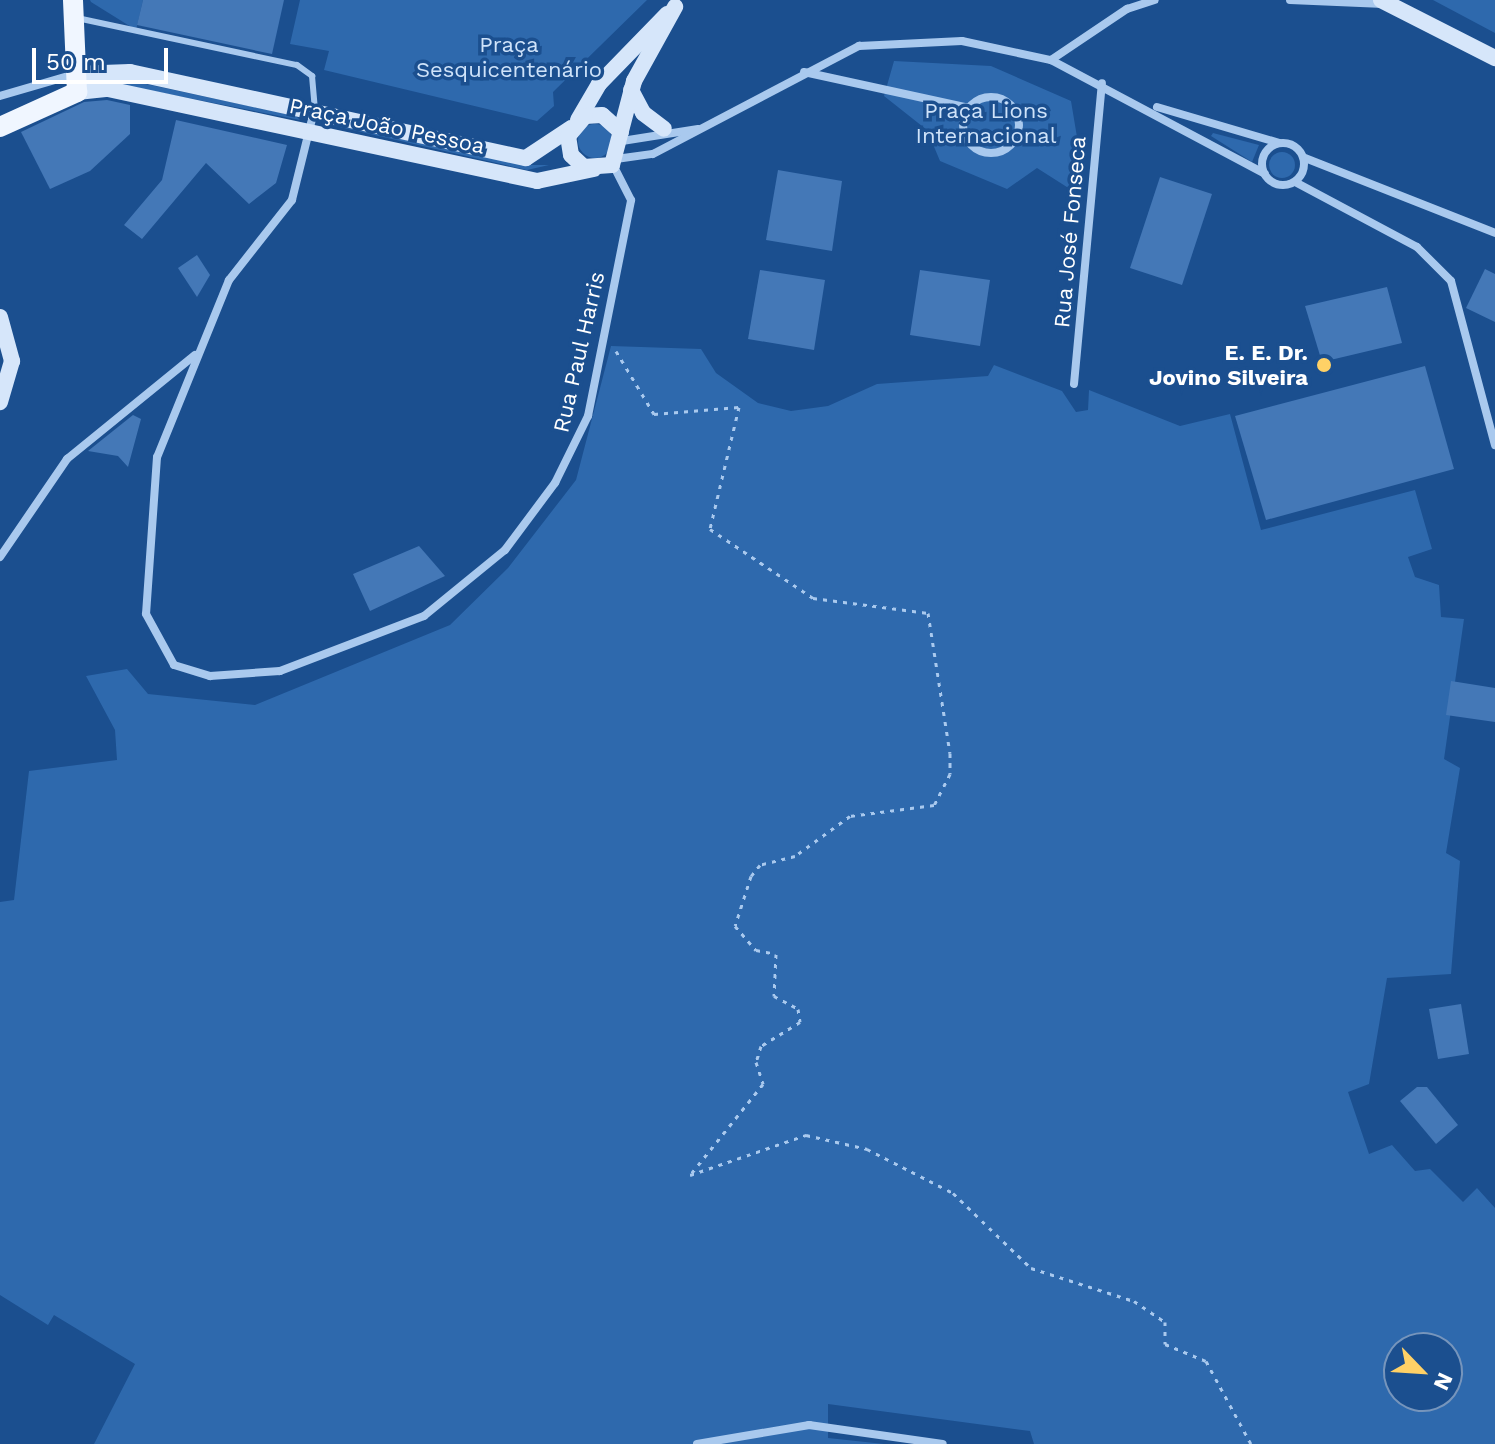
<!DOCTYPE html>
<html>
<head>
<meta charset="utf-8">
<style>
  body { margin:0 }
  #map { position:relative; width:1495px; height:1444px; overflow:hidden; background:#1b4f8f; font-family:"Work Sans",sans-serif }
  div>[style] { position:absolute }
  .green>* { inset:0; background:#2e69ad }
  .round { border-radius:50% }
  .building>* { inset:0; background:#4478b7 }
  .path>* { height:3px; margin-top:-1.5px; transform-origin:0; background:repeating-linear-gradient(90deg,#a9c9ee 0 4px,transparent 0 10px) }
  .lane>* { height:6px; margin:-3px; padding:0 3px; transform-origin:3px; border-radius:3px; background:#a9c9ee }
  .street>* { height:8px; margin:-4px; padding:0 4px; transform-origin:4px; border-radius:4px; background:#a9c9ee }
  .street>.ring { margin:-4px; padding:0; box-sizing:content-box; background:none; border:8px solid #a9c9ee; border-radius:50% }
  .secondary>* { height:16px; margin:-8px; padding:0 8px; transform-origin:8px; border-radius:8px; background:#d6e6fa }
  .primary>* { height:20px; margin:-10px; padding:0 10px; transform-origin:10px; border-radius:10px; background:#f0f6ff }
  .dots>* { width:22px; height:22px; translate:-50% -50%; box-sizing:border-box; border:4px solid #1b4f8f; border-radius:50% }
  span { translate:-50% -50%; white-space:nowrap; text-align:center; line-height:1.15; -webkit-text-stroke:7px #1b4f8f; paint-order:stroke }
  .park-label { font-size:22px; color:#cfe3fa }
  .street-label { font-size:22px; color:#fff }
  .poi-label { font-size:22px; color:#fff; font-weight:700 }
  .right { translate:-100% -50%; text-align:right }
  .north { position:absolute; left:1383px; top:1332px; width:80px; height:80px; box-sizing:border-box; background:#1b4f8f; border:2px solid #7695bc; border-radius:50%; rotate:115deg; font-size:22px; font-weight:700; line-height:32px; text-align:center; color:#fff }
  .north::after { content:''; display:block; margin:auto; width:28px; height:36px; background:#ffd166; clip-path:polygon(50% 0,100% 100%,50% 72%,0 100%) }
  .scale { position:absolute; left:32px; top:48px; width:136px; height:36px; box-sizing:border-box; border:4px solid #fff; border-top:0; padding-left:10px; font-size:24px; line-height:28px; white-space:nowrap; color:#fff; -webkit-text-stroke:6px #1b4f8f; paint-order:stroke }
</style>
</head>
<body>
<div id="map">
  <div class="green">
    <i style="clip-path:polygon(90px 0,143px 0,136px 30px,91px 2px)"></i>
    <i style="clip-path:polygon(300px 0,647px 0,553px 92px,554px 106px,537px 121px,324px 70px,329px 51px,290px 44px)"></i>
    <i style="clip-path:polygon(1433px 0,1495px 0,1495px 33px)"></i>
    <i style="clip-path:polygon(894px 61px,991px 66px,1071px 101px,1082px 167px,1070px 189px,1037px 168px,1007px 189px,940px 161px,927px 130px,884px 96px)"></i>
    <i style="clip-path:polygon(127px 80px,296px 116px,300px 120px,122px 85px)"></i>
    <i style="clip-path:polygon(322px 123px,528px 165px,549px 165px,527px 170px)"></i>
    <i class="round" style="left:578px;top:124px;width:34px;height:34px"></i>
    <i style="clip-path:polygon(1213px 133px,1259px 145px,1252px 162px,1211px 136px)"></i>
    <i class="round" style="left:1269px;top:152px;width:26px;height:26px"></i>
    <i style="clip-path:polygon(evenodd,611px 346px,701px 349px,716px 373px,758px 403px,791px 411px,828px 406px,877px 384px,988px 376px,994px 365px,1062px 391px,1076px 412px,1088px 410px,1089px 390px,1180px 426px,1230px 414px,1261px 530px,1415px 490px,1432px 549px,1408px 557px,1415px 577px,1439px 585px,1441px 617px,1464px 619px,1444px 759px,1460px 768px,1446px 853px,1460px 861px,1451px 974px,1387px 978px,1369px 1084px,1348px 1092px,1369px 1154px,1392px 1145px,1415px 1171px,1430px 1169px,1463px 1202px,1477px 1188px,1495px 1208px,1495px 1444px,1034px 1444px,1030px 1431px,828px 1404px,828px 1438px,884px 1444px,94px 1444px,135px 1364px,54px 1315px,48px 1325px,0 1295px,0 902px,14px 900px,29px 771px,117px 760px,115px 730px,86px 676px,127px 669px,148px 694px,255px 705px,450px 625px,508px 568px,576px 480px,611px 346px,1399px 1348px,1447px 1348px,1447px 1396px,1399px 1396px,1399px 1348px)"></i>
  </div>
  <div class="building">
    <i style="clip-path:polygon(143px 0,284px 0,272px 54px,137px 25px)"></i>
    <i style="clip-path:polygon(107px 100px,130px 105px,130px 134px,90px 171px,50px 189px,21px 132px,84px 102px)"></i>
    <i style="clip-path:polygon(176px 120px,287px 145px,276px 183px,249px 204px,206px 163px,142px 239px,124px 225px,162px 180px)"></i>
    <i style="clip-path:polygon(778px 170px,842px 181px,832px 251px,766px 240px)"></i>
    <i style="clip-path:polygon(1160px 177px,1212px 194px,1182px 285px,1130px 268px)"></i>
    <i style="clip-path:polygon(197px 255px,210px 275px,197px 297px,178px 268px)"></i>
    <i style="clip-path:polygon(1485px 269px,1495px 274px,1495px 322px,1466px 308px)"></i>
    <i style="clip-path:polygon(760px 270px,825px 280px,814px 350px,748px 339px)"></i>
    <i style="clip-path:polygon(920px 270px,990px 280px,980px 346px,910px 335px)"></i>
    <i style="clip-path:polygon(1387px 287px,1402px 343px,1322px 362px,1305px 306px)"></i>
    <i style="clip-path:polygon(1425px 366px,1454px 469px,1266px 520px,1235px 416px)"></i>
    <i style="clip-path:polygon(133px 415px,141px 419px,128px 467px,118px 456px,88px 451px)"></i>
    <i style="clip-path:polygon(419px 546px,445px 576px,370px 611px,353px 574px)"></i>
    <i style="clip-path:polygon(1451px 681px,1495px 688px,1495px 722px,1446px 715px)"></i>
    <i style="clip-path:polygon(1461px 1004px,1469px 1054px,1438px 1059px,1429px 1009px)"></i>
    <i style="clip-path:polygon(1417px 1087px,1427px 1087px,1458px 1125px,1436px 1144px,1400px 1101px)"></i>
  </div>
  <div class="path">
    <i style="left:616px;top:351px;width:74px;rotate:58.9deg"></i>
    <i style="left:654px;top:414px;width:85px;rotate:-4.7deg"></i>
    <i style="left:739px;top:407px;width:125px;rotate:103.4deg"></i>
    <i style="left:710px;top:529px;width:124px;rotate:33.8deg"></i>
    <i style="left:813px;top:598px;width:116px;rotate:7.4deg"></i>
    <i style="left:928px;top:613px;width:142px;rotate:81.1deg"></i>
    <i style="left:950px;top:753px;width:21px;rotate:90deg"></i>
    <i style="left:950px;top:774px;width:35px;rotate:117deg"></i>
    <i style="left:934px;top:805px;width:85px;rotate:172.5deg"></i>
    <i style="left:850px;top:816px;width:68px;rotate:144deg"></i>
    <i style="left:795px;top:856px;width:36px;rotate:166deg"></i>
    <i style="left:760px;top:865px;width:14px;rotate:129deg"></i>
    <i style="left:751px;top:876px;width:52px;rotate:107.7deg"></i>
    <i style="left:735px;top:926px;width:32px;rotate:49deg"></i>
    <i style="left:756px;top:950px;width:20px;rotate:11deg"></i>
    <i style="left:776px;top:954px;width:42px;rotate:92.7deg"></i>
    <i style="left:774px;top:996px;width:27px;rotate:28deg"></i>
    <i style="left:798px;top:1009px;width:13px;rotate:81deg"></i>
    <i style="left:800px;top:1022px;width:46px;rotate:148.4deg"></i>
    <i style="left:761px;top:1046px;width:17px;rotate:107deg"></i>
    <i style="left:756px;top:1062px;width:23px;rotate:72deg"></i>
    <i style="left:763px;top:1084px;width:117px;rotate:128.7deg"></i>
    <i style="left:690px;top:1175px;width:123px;rotate:-19deg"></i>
    <i style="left:806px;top:1135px;width:63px;rotate:12.9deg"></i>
    <i style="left:867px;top:1149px;width:97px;rotate:27.1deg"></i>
    <i style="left:953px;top:1193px;width:108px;rotate:43.9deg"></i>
    <i style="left:1031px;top:1268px;width:108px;rotate:17.8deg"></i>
    <i style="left:1134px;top:1301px;width:37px;rotate:34deg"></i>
    <i style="left:1165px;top:1322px;width:22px;rotate:90deg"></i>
    <i style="left:1165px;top:1344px;width:44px;rotate:22.5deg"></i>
    <i style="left:1206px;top:1361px;width:94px;rotate:61.5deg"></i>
  </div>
  <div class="lane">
    <i style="left:77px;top:18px;width:225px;rotate:12.1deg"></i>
    <i style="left:297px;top:65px;width:19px;rotate:36deg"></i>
    <i style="left:312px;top:76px;width:33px;rotate:85deg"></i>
  </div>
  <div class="street">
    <i style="left:1290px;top:0;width:94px;rotate:2.4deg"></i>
    <i style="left:1051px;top:60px;width:92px;rotate:-33.9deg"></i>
    <i style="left:1127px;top:9px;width:29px;rotate:-18deg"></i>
    <i style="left:804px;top:72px;width:169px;rotate:12.3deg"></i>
    <i style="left:0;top:96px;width:78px;rotate:-16.3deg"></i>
    <i class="ring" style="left:963px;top:97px;width:48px;height:48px"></i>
    <i style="left:1157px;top:107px;width:127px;rotate:16.4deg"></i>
    <i style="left:314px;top:111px;width:92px;rotate:103.9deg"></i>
    <i style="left:292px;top:200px;width:102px;rotate:128.2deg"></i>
    <i style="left:229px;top:280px;width:191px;rotate:112.1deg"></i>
    <i style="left:157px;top:457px;width:157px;rotate:94deg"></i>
    <i style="left:146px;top:614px;width:58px;rotate:61.2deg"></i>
    <i style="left:174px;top:665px;width:38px;rotate:17deg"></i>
    <i style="left:210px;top:676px;width:70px;rotate:-4.1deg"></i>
    <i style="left:280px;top:671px;width:154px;rotate:-20.9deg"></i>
    <i style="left:424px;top:616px;width:104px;rotate:-39.2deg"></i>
    <i style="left:505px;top:550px;width:84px;rotate:-53.3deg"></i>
    <i style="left:555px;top:483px;width:75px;rotate:-63.8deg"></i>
    <i style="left:588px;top:416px;width:220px;rotate:-78.7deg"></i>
    <i style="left:631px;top:200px;width:39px;rotate:-117deg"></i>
    <i style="left:622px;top:141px;width:77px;rotate:-9deg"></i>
    <i class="ring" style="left:1262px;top:143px;width:34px;height:34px"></i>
    <i style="left:1305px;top:158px;width:204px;rotate:21.5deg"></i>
    <i style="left:616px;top:159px;width:37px;rotate:-8deg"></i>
    <i style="left:653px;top:154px;width:233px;rotate:-27.7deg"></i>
    <i style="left:859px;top:46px;width:103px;rotate:-2.8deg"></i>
    <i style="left:962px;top:41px;width:91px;rotate:12.1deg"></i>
    <i style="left:1051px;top:60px;width:242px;rotate:28deg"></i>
    <i style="left:1297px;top:183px;width:136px;rotate:28.1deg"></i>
    <i style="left:1417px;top:247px;width:48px;rotate:45deg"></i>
    <i style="left:1451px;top:281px;width:170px;rotate:75deg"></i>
    <i style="left:1074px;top:384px;width:302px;rotate:-84.7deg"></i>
    <i style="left:0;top:557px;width:119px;rotate:-55.6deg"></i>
    <i style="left:67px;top:459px;width:165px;rotate:-39.1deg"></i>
    <i style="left:697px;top:1444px;width:114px;rotate:-9.6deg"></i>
    <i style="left:809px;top:1425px;width:135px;rotate:8.1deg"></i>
  </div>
  <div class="secondary">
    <i style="left:1381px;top:0;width:128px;rotate:27deg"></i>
    <i style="left:75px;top:74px;width:55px;rotate:-2.1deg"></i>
    <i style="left:130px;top:72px;width:405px;rotate:12.3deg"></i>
    <i style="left:526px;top:158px;width:54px;rotate:-33.7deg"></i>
    <i style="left:631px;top:90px;width:26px;rotate:62deg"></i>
    <i style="left:643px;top:113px;width:26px;rotate:37deg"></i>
    <i style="left:77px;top:92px;width:31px;rotate:-6deg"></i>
    <i style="left:108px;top:89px;width:439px;rotate:12.1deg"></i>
    <i style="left:537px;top:181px;width:58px;rotate:-11.9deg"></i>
    <i style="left:578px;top:120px;width:42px;rotate:-59.7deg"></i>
    <i style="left:599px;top:84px;width:98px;rotate:-45.8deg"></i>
    <i style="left:621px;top:132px;width:25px;rotate:-138deg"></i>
    <i style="left:602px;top:115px;width:17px;rotate:177deg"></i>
    <i style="left:585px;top:116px;width:26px;rotate:130deg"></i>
    <i style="left:568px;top:136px;width:19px;rotate:81deg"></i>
    <i style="left:571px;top:155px;width:18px;rotate:43deg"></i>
    <i style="left:584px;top:167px;width:28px;rotate:-4deg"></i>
    <i style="left:612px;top:165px;width:87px;rotate:-75.3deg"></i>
    <i style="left:634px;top:81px;width:85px;rotate:-61deg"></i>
    <i style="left:0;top:317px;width:46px;rotate:74.7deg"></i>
    <i style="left:12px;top:361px;width:43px;rotate:106.3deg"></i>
  </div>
  <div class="primary">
    <i style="left:0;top:127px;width:85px;rotate:-24.4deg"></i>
    <i style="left:77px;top:92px;width:92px;rotate:-92.5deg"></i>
  </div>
  <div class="dots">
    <i style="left:1324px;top:365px;background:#ffd166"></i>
  </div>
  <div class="park-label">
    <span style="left:509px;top:57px">Praça<br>Sesquicentenário</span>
    <span style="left:986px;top:123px">Praça Lions<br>Internacional</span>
  </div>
  <div class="street-label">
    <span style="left:387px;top:126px;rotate:12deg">Praça João Pessoa</span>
    <span style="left:1070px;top:232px;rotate:-85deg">Rua José Fonseca</span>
    <span style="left:579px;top:352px;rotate:-77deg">Rua Paul Harris</span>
  </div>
  <div class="poi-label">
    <span class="right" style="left:1308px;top:365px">E. E. Dr.<br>Jovino Silveira</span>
  </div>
  <div class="north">N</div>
  <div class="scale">50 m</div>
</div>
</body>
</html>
